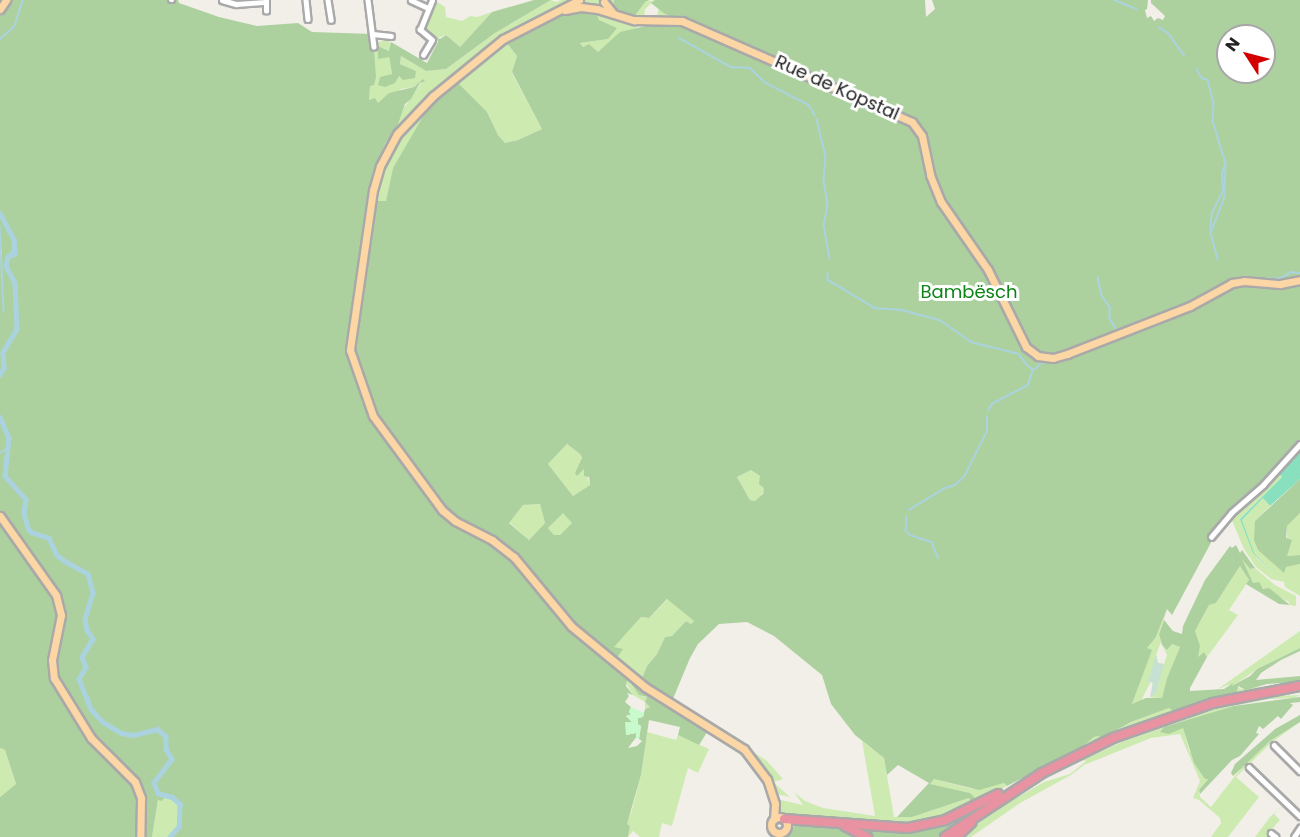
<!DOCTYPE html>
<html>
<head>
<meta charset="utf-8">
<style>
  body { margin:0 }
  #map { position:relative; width:1300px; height:837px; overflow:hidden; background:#f2efe9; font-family:Poppins,sans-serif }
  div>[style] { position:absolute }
  .grass>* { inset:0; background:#cdebb0 }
  .forest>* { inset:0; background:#add19e }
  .wetland>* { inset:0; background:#c6e0d4 }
  .park>* { inset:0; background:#c8facc }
  .pitch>* { inset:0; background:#88e0be }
  .stream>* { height:1.5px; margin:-0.75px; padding:0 0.75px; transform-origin:0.75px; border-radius:0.75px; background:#aad3df }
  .river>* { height:4.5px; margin:-2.25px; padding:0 2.25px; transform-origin:2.25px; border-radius:2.25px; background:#aad3df }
  .roads { filter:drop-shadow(2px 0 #a9a9a9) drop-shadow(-2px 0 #a9a9a9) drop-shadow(0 2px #a9a9a9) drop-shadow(0 -2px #a9a9a9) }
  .minor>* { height:4.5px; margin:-2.25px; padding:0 2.25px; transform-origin:2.25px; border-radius:2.25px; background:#fff }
  .major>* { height:7px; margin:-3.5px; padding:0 3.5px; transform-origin:3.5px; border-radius:3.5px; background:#fcd6a4 }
  .major>.ring { margin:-3.5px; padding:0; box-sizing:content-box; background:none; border:7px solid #fcd6a4; border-radius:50% }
  .highway>* { height:8px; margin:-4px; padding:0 4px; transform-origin:4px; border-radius:4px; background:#e892a2 }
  span { translate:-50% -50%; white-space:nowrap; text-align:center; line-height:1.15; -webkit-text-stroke:6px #fff; paint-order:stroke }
  .street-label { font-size:18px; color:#222 }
  .park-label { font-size:18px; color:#0c8416 }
  .north { position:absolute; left:1216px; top:24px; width:60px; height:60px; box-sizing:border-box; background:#fff; border:2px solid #a7a7a7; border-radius:50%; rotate:306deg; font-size:16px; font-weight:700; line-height:24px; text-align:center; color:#222 }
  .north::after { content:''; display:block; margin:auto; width:21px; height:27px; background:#d40000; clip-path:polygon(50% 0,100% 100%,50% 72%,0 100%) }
</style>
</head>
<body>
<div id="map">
  <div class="grass">
    <i style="clip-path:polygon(434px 0,445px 7px,446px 17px,462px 21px,470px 16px,477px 17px,492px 12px,460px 47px,446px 35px,435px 39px,434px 36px,430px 37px,422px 31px)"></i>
    <i style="clip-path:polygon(551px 0,556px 2px,561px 0,614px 0,613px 6px,639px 10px,645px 2px,655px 0,645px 9px,644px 17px,657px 16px,659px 7px,665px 14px,691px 24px,662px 22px,637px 27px,598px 52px,589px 45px,583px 47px,580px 43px,608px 39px,614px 28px,599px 20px,506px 42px,517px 56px,512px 73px,542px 129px,518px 140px,505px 143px,498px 135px,487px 112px,393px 168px,386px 202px,376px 201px,372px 205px,370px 187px,373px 171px,386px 142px,397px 127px,401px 112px,424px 79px,414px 87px,401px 89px,379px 105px,369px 100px,373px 34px,377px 35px,378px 42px,389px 40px,392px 46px,389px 51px,378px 46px,389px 57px,392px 75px,380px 77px,399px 76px,416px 71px,400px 64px,401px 56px,426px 71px,446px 69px,495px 33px)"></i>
    <i style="clip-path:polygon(567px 444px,580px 454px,590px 485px,573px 496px,548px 464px)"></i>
    <i style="clip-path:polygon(751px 470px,760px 476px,765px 488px,759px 500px,756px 501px,750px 500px,737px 477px)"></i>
    <i style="clip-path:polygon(1276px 471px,1282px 477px,1240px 519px,1257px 558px,1274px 575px,1254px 553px,1242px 520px,1263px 498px,1270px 506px,1255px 521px,1286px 567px,1300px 564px,1300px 596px,1285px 587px,1284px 582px,1271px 579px,1256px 567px,1244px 549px,1231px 518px)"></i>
    <i style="clip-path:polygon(540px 504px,545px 523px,529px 540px,509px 522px,523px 505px)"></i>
    <i style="clip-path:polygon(563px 512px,573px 523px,560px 535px,554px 535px,548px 528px)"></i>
    <i style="clip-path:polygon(1300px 513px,1300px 555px,1287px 556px,1287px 526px)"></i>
    <i style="clip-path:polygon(1241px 557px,1250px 569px,1255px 568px,1275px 585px,1296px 596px,1296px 606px,1290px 605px,1289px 602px,1253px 583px,1242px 565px)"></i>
    <i style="clip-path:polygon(1240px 566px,1249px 580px,1229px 610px,1238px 615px,1207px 657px,1204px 652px,1198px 657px,1195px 631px,1209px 605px,1216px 603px)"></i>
    <i style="clip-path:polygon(668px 599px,694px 621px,691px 624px,686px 621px,672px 636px,665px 637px,657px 654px,647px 666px,640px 683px,632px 686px,641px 696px,647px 697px,645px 702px,651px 707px,645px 709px,645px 702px,633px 695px,614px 662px,613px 647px,641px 617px,649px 618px)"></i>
    <i style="clip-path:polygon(1168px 607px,1159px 634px,1161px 642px,1156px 655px,1158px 663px,1164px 664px,1167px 655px,1162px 645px,1167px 650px,1172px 644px,1180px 647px,1167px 678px,1162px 699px,1150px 697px,1154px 687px,1151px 681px,1141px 701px,1132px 704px,1151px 650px,1146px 648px,1156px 637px)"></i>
    <i style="clip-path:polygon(1300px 631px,1300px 648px,1257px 669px,1236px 684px,1240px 689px,1300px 683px,1246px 692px,1196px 705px,1133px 726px,1082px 747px,1094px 737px,1099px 736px,1101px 739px,1131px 722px,1169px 708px,1174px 710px,1237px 692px,1231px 684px,1218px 689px)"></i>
    <i style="clip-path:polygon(1300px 695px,1294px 698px,1269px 699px,1234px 706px,1160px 731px,1183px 727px,1189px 750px,1208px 778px,1199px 790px,1200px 797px,1211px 807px,1245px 763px,1270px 741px,1300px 722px,1271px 743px,1236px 777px,1259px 797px,1228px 837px,1211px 837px,1221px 823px,1220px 818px,1199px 800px,1193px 798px,1200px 781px,1180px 734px,1151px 738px,1084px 765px,1071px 775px,1020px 803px,971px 837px,966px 837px,973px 830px,971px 828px,1013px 800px,1044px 782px,1070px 774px,1086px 761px,1083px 760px,1122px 742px,1216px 709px,1279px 696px)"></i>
    <i style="clip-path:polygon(672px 701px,767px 761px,783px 779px,773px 782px,790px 797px,777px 794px,774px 796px,776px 804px,781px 800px,803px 805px,794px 792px,805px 801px,823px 808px,875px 816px,862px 741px,884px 758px,894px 817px,912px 817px,969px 798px,970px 793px,929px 784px,934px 779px,972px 789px,1004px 783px,1007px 786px,945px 817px,908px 826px,782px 816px,776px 805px,770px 826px,780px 837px,769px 836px,768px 824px,771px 807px,763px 780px,755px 769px,751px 769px,747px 758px,730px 742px)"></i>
    <i style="clip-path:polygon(647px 732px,676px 740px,678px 735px,709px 749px,698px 773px,688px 768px,672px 826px,662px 823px,659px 837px,640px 837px,633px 831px,628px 837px,630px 826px,626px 824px,631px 813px,641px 775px)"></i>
    <i style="clip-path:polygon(0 748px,5px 750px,16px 784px,0 797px)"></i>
    <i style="clip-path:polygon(165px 797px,180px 804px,179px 827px,170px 837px,152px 837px,158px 800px)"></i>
    <i style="clip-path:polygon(1283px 805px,1274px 814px,1280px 820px,1267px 835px,1270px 837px,1255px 837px,1270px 817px)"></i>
  </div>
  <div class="forest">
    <i style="clip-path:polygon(evenodd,0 0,178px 0,179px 3px,219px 17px,257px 26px,298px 23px,312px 32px,373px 34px,376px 77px,374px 85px,370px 86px,369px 100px,375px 98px,378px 103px,389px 93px,414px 87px,423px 79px,425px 81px,420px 83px,411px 99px,405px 104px,397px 127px,386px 142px,373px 171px,370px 187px,372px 205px,376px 201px,386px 201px,393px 168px,432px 101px,456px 81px,487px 112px,498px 135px,505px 143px,518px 140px,542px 129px,512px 72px,517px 56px,506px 42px,549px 18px,568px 11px,582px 10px,591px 15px,596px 13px,599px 20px,617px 28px,608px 39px,580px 43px,583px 47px,589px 44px,598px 52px,620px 32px,662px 22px,688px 22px,665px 14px,651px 3px,655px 0,925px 0,926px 17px,935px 9px,932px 0,1148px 0,1147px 9px,1145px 10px,1147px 18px,1151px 16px,1154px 21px,1158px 18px,1163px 20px,1165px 16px,1151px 3px,1151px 0,1300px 0,1300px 444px,1227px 515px,1211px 537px,1213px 539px,1172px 615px,1167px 609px,1156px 637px,1147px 648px,1152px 650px,1132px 704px,1146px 698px,1162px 698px,1167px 678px,1180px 647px,1172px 644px,1167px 650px,1162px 645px,1159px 634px,1164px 620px,1173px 631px,1182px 634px,1183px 626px,1205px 580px,1230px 546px,1232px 548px,1236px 545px,1240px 553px,1242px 550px,1255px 568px,1250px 569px,1242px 559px,1253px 583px,1259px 582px,1263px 589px,1269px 588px,1290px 605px,1279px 604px,1246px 584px,1249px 580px,1240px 566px,1216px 603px,1209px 605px,1195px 631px,1200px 646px,1198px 657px,1204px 652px,1207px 657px,1190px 688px,1190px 691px,1224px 689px,1233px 683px,1232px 686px,1250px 676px,1257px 669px,1300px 648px,1300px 651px,1281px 660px,1261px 673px,1256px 680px,1300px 676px,1300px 682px,1267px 684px,1246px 690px,1238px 686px,1237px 692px,1173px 711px,1169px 708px,1131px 722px,1100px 739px,1099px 736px,1094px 737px,1082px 747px,1007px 786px,1004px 783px,979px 790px,934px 779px,930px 784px,970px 793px,976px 799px,975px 802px,972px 803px,969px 798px,912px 817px,897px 817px,929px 783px,898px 765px,887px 775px,884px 758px,855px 735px,831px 704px,822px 675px,774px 636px,747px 622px,719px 624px,698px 644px,690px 658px,670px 706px,709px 729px,699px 745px,678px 735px,680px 727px,649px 720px,641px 775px,627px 824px,630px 826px,628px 837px,170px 837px,179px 827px,180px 804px,165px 797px,162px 801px,158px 800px,152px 837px,0 837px,0 797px,16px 784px,5px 750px,0 748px,0 256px,2px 256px,0 237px,0 0,1228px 36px,1264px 36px,1264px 72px,1228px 72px,1228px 36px,0 0,567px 444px,580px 454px,582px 458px,575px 473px,577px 476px,584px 469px,584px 476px,589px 477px,590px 485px,573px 496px,548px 464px,567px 444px,0 0,751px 470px,760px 476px,759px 484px,764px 488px,763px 494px,755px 501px,750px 500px,737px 477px,751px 470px,0 0,540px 504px,545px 523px,529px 540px,509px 523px,523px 505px,540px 504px,0 0,563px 513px,572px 523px,560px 535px,554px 535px,548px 528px,563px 513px,0 0,667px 599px,694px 621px,691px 624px,686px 621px,672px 636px,665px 637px,657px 654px,647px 666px,640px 683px,633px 682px,632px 685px,639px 695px,647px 697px,645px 702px,650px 707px,645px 709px,643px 717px,638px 718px,638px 725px,641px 726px,639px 739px,642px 741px,637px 746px,628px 748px,637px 736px,636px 733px,626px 735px,626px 722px,632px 722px,626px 716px,632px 714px,629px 712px,631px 707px,625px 702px,629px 696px,627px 693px,633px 695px,626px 686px,628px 673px,614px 662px,623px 649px,614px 647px,641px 617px,649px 618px,667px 599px)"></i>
    <i style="clip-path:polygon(534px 0,551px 0,495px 33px,446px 69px,426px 71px,401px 56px,400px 64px,416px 71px,415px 78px,403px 80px,399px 76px,395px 83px,385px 87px,378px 85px,380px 77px,392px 74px,389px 57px,378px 59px,378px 46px,389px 51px,391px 42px,427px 63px,438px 42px,436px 37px,440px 39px,446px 35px,460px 47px,492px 12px)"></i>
    <i style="clip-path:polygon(614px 0,650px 0,645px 2px,634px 17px,619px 13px,613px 6px)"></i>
    <i style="clip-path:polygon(1300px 479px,1300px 513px,1287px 526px,1286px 538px,1292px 540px,1287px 556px,1300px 555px,1300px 564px,1286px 567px,1284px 573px,1258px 550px,1254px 540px,1255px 521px)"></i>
    <i style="clip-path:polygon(1300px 697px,1300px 702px,1290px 703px,1293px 705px,1281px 719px,1278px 716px,1263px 729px,1259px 726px,1256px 733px,1259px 734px,1240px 756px,1232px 760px,1200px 794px,1199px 790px,1208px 779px,1205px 779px,1194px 763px,1183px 728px,1169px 734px,1160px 732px,1164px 727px,1234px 706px)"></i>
    <i style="clip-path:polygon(1300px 715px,1300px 722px,1270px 741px,1233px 776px,1231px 773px,1235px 764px,1275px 729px)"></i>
    <i style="clip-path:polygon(963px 814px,965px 817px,938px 837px,870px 837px,865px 830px,898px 830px)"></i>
    <i style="clip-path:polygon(800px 823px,841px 827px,865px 837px,787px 837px,787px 830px)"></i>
  </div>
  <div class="wetland">
    <i style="clip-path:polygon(1156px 655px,1158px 663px,1164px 664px,1156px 693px,1150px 697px,1153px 682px,1148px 682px)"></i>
  </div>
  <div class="park">
    <i style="clip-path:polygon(631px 707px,644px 713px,643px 717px,638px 718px,638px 724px,641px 726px,639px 739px,636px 738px,636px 733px,626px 735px,625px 722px,632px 722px,626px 716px,631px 715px,629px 712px)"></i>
  </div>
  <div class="pitch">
    <i style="clip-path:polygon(1300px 444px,1300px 479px,1270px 506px,1263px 498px,1242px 520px,1254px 553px,1274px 575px,1253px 553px,1240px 519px,1282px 477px,1276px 471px)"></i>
  </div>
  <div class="stream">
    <i style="left:1115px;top:0;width:23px;rotate:23deg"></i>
    <i style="left:1159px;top:27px;width:12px;rotate:35deg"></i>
    <i style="left:1169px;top:34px;width:26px;rotate:54deg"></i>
    <i style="left:679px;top:38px;width:60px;rotate:29.1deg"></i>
    <i style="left:731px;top:67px;width:19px;rotate:3deg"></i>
    <i style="left:750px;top:68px;width:22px;rotate:43deg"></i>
    <i style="left:766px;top:83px;width:48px;rotate:27.1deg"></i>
    <i style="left:809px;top:105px;width:12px;rotate:59deg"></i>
    <i style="left:0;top:39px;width:18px;rotate:-41deg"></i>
    <i style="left:14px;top:27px;width:28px;rotate:-72deg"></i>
    <i style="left:1197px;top:69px;width:10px;rotate:61deg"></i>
    <i style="left:1202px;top:78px;width:6px;rotate:18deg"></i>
    <i style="left:1208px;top:80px;width:25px;rotate:76deg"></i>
    <i style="left:1214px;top:104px;width:17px;rotate:93deg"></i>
    <i style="left:1213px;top:121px;width:45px;rotate:73.2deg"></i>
    <i style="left:1226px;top:164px;width:33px;rotate:92deg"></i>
    <i style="left:1225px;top:197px;width:39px;rotate:111deg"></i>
    <i style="left:1211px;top:233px;width:27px;rotate:75deg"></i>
    <i style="left:817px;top:119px;width:39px;rotate:77deg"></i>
    <i style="left:826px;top:157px;width:23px;rotate:95deg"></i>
    <i style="left:824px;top:180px;width:25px;rotate:81deg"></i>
    <i style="left:828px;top:205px;width:20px;rotate:101deg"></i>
    <i style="left:824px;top:225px;width:34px;rotate:80deg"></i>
    <i style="left:0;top:226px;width:85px;rotate:87.3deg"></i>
    <i style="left:1210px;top:231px;width:18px;rotate:-84deg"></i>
    <i style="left:1212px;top:213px;width:25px;rotate:-63deg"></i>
    <i style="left:1223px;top:191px;width:17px;rotate:-93deg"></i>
    <i style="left:1222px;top:174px;width:9px;rotate:-72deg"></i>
    <i style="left:8px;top:257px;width:11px;rotate:-56deg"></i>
    <i style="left:828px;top:273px;width:7px;rotate:90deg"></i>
    <i style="left:828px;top:280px;width:55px;rotate:30.8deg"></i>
    <i style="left:875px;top:308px;width:27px;rotate:4deg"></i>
    <i style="left:902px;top:310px;width:39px;rotate:15deg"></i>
    <i style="left:940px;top:320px;width:38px;rotate:35deg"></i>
    <i style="left:971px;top:342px;width:49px;rotate:14deg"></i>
    <i style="left:1019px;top:354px;width:10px;rotate:53deg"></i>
    <i style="left:1098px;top:277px;width:19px;rotate:78deg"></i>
    <i style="left:1102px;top:296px;width:14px;rotate:54deg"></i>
    <i style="left:1110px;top:307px;width:12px;rotate:90deg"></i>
    <i style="left:1110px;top:319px;width:13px;rotate:58deg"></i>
    <i style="left:1264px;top:279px;width:17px;rotate:-3deg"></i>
    <i style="left:1281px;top:278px;width:12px;rotate:-31deg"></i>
    <i style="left:1291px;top:272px;width:9px;rotate:6deg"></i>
    <i style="left:1041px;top:363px;width:18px;rotate:-9deg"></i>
    <i style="left:1035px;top:369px;width:6px;rotate:-45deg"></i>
    <i style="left:988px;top:411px;width:8px;rotate:-60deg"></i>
    <i style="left:992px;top:404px;width:41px;rotate:-27.8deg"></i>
    <i style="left:1028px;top:385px;width:16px;rotate:-72deg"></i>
    <i style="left:1033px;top:370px;width:10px;rotate:-143deg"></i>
    <i style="left:0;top:453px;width:9px;rotate:-32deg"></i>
    <i style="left:909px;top:510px;width:42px;rotate:-31.4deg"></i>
    <i style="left:945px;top:488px;width:10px;rotate:-17deg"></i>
    <i style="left:955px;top:485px;width:12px;rotate:-42deg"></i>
    <i style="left:964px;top:477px;width:51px;rotate:-63.4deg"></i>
    <i style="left:987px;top:431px;width:14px;rotate:-90deg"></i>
    <i style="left:907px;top:516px;width:14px;rotate:94deg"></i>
    <i style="left:906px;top:530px;width:6px;rotate:51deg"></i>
    <i style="left:910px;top:535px;width:23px;rotate:18deg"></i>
    <i style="left:932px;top:542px;width:17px;rotate:69deg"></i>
  </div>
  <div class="river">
    <i style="left:0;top:213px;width:30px;rotate:62deg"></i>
    <i style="left:14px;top:239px;width:15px;rotate:86deg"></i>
    <i style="left:15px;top:254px;width:8px;rotate:157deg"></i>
    <i style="left:8px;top:257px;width:9px;rotate:103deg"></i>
    <i style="left:6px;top:266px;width:19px;rotate:62deg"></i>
    <i style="left:15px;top:283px;width:46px;rotate:87.5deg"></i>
    <i style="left:17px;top:329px;width:27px;rotate:121deg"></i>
    <i style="left:3px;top:352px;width:16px;rotate:86deg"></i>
    <i style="left:4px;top:368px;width:8px;rotate:120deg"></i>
    <i style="left:0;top:417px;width:23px;rotate:67deg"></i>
    <i style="left:9px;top:438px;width:38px;rotate:96deg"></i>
    <i style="left:5px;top:476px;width:31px;rotate:48deg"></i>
    <i style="left:26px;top:499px;width:14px;rotate:98deg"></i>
    <i style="left:24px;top:513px;width:16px;rotate:75deg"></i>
    <i style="left:28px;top:528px;width:5px;rotate:53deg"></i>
    <i style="left:31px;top:532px;width:19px;rotate:18deg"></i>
    <i style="left:49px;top:538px;width:19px;rotate:65deg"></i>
    <i style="left:57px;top:555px;width:10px;rotate:37deg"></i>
    <i style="left:65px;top:561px;width:26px;rotate:29deg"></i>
    <i style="left:88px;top:574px;width:20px;rotate:75deg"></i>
    <i style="left:93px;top:593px;width:27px;rotate:107deg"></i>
    <i style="left:85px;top:619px;width:11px;rotate:80deg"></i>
    <i style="left:87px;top:630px;width:11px;rotate:56deg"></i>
    <i style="left:93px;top:639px;width:21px;rotate:121deg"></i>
    <i style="left:82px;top:657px;width:11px;rotate:68deg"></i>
    <i style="left:86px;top:667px;width:14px;rotate:120deg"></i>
    <i style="left:79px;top:679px;width:32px;rotate:68deg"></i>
    <i style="left:91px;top:709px;width:18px;rotate:47deg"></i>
    <i style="left:103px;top:722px;width:21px;rotate:31deg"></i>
    <i style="left:121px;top:733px;width:12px;rotate:9deg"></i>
    <i style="left:133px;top:735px;width:25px;rotate:-14deg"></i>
    <i style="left:157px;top:729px;width:11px;rotate:38deg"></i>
    <i style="left:166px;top:736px;width:13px;rotate:90deg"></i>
    <i style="left:166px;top:749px;width:12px;rotate:59deg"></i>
    <i style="left:172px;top:759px;width:30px;rotate:127deg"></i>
    <i style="left:154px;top:783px;width:11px;rotate:68deg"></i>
    <i style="left:158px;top:793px;width:15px;rotate:16deg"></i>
    <i style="left:172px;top:797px;width:11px;rotate:41deg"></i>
    <i style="left:180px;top:804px;width:23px;rotate:92deg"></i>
    <i style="left:179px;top:827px;width:13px;rotate:132deg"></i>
  </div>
  <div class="roads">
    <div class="minor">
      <i style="left:171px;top:0;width:1px"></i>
      <i style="left:222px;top:0;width:15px;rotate:16deg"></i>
      <i style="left:236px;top:4px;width:30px;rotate:-4deg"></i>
      <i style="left:306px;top:0;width:19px;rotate:84deg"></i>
      <i style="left:328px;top:0;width:20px;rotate:81deg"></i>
      <i style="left:368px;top:0;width:47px;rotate:82.7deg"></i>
      <i style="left:411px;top:0;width:19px;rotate:25deg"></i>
      <i style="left:266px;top:11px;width:11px;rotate:-90deg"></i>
      <i style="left:373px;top:34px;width:18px;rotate:6deg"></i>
      <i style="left:423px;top:55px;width:17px;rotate:-59deg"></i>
      <i style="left:432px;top:40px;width:16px;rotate:-140deg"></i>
      <i style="left:420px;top:30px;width:32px;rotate:-68deg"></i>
      <i style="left:1211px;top:537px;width:31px;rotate:-50deg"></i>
      <i style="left:1231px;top:513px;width:43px;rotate:-41.2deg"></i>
      <i style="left:1263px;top:485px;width:55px;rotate:-47.9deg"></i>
      <i style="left:1274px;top:745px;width:37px;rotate:45deg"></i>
      <i style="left:1249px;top:767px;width:71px;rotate:43.9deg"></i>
      <i style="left:1271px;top:833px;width:6px;rotate:39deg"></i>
      <i style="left:1294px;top:837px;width:11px;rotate:-56deg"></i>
    </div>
    <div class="major">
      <i style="left:579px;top:0;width:85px;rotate:152.8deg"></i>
      <i style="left:503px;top:39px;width:90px;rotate:140.8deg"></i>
      <i style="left:433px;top:96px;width:52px;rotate:133.5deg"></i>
      <i style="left:397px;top:134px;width:36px;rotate:118deg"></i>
      <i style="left:380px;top:166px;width:25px;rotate:106deg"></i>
      <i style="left:373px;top:190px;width:162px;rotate:98.2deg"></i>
      <i style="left:350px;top:350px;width:70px;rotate:70.8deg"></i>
      <i style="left:373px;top:416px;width:117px;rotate:53.7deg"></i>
      <i style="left:442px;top:510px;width:17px;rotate:40deg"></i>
      <i style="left:455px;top:521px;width:42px;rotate:27.2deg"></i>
      <i style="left:492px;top:540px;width:28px;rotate:38deg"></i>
      <i style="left:514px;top:557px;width:89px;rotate:50.4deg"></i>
      <i style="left:571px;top:626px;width:96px;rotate:39.5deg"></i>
      <i style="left:645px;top:687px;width:117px;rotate:32.1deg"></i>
      <i style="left:744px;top:749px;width:38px;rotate:53deg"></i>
      <i style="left:767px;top:779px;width:26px;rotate:72deg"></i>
      <i style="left:775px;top:804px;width:15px;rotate:94deg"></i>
      <i style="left:604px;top:2px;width:14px;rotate:51deg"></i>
      <i style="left:0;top:9px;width:11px;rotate:-56deg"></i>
      <i style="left:565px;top:10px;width:16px;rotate:-11deg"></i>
      <i style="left:581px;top:7px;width:16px;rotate:7deg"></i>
      <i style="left:597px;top:9px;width:39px;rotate:17deg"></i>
      <i style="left:634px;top:20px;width:48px;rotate:1.2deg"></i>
      <i style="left:682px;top:21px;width:251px;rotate:23.7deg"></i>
      <i style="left:912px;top:122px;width:17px;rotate:54deg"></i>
      <i style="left:922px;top:136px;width:40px;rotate:78deg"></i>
      <i style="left:930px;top:175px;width:29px;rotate:68deg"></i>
      <i style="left:941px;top:202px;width:83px;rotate:55.3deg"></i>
      <i style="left:988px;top:270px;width:86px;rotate:63.7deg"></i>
      <i style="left:1026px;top:347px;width:15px;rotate:37deg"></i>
      <i style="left:1038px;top:356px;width:15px;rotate:8deg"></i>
      <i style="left:1053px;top:358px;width:15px;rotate:-16deg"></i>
      <i style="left:1067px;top:354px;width:132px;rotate:-21.3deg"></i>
      <i style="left:1190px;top:306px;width:48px;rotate:-28.7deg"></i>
      <i style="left:1232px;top:283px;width:12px;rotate:-9deg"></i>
      <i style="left:1244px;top:281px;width:36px;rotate:5deg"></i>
      <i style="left:1280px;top:284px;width:20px;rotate:-11deg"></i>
      <i style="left:0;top:516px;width:97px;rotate:54.7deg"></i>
      <i style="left:56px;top:595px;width:21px;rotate:76deg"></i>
      <i style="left:61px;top:615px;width:46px;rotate:101.3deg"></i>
      <i style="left:52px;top:660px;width:18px;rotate:84deg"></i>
      <i style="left:54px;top:678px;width:70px;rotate:58.3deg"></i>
      <i style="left:91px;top:738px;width:62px;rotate:45deg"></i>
      <i style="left:135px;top:782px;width:17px;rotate:69deg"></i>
      <i style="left:141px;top:798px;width:39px;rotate:91deg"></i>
      <i class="ring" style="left:771px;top:817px;width:9px;height:9px"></i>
    </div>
    <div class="highway">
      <i style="left:784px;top:819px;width:124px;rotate:4.2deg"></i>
      <i style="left:908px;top:828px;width:38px;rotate:-12deg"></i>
      <i style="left:945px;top:820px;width:59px;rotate:-26.1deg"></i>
      <i style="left:845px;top:826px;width:25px;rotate:27deg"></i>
      <i style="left:945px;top:837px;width:116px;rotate:-33.4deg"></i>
      <i style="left:1042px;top:773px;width:79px;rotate:-26.2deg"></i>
      <i style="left:1113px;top:738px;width:106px;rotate:-19.3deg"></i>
      <i style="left:1213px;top:703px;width:89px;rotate:-11.1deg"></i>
      <i style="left:956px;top:837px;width:21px;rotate:-43deg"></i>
    </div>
  </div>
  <div class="street-label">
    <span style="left:837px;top:88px;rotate:24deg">Rue de Kopstal</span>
  </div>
  <div class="park-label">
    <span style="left:969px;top:292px">Bambësch</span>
  </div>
  <div class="north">N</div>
</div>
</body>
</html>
